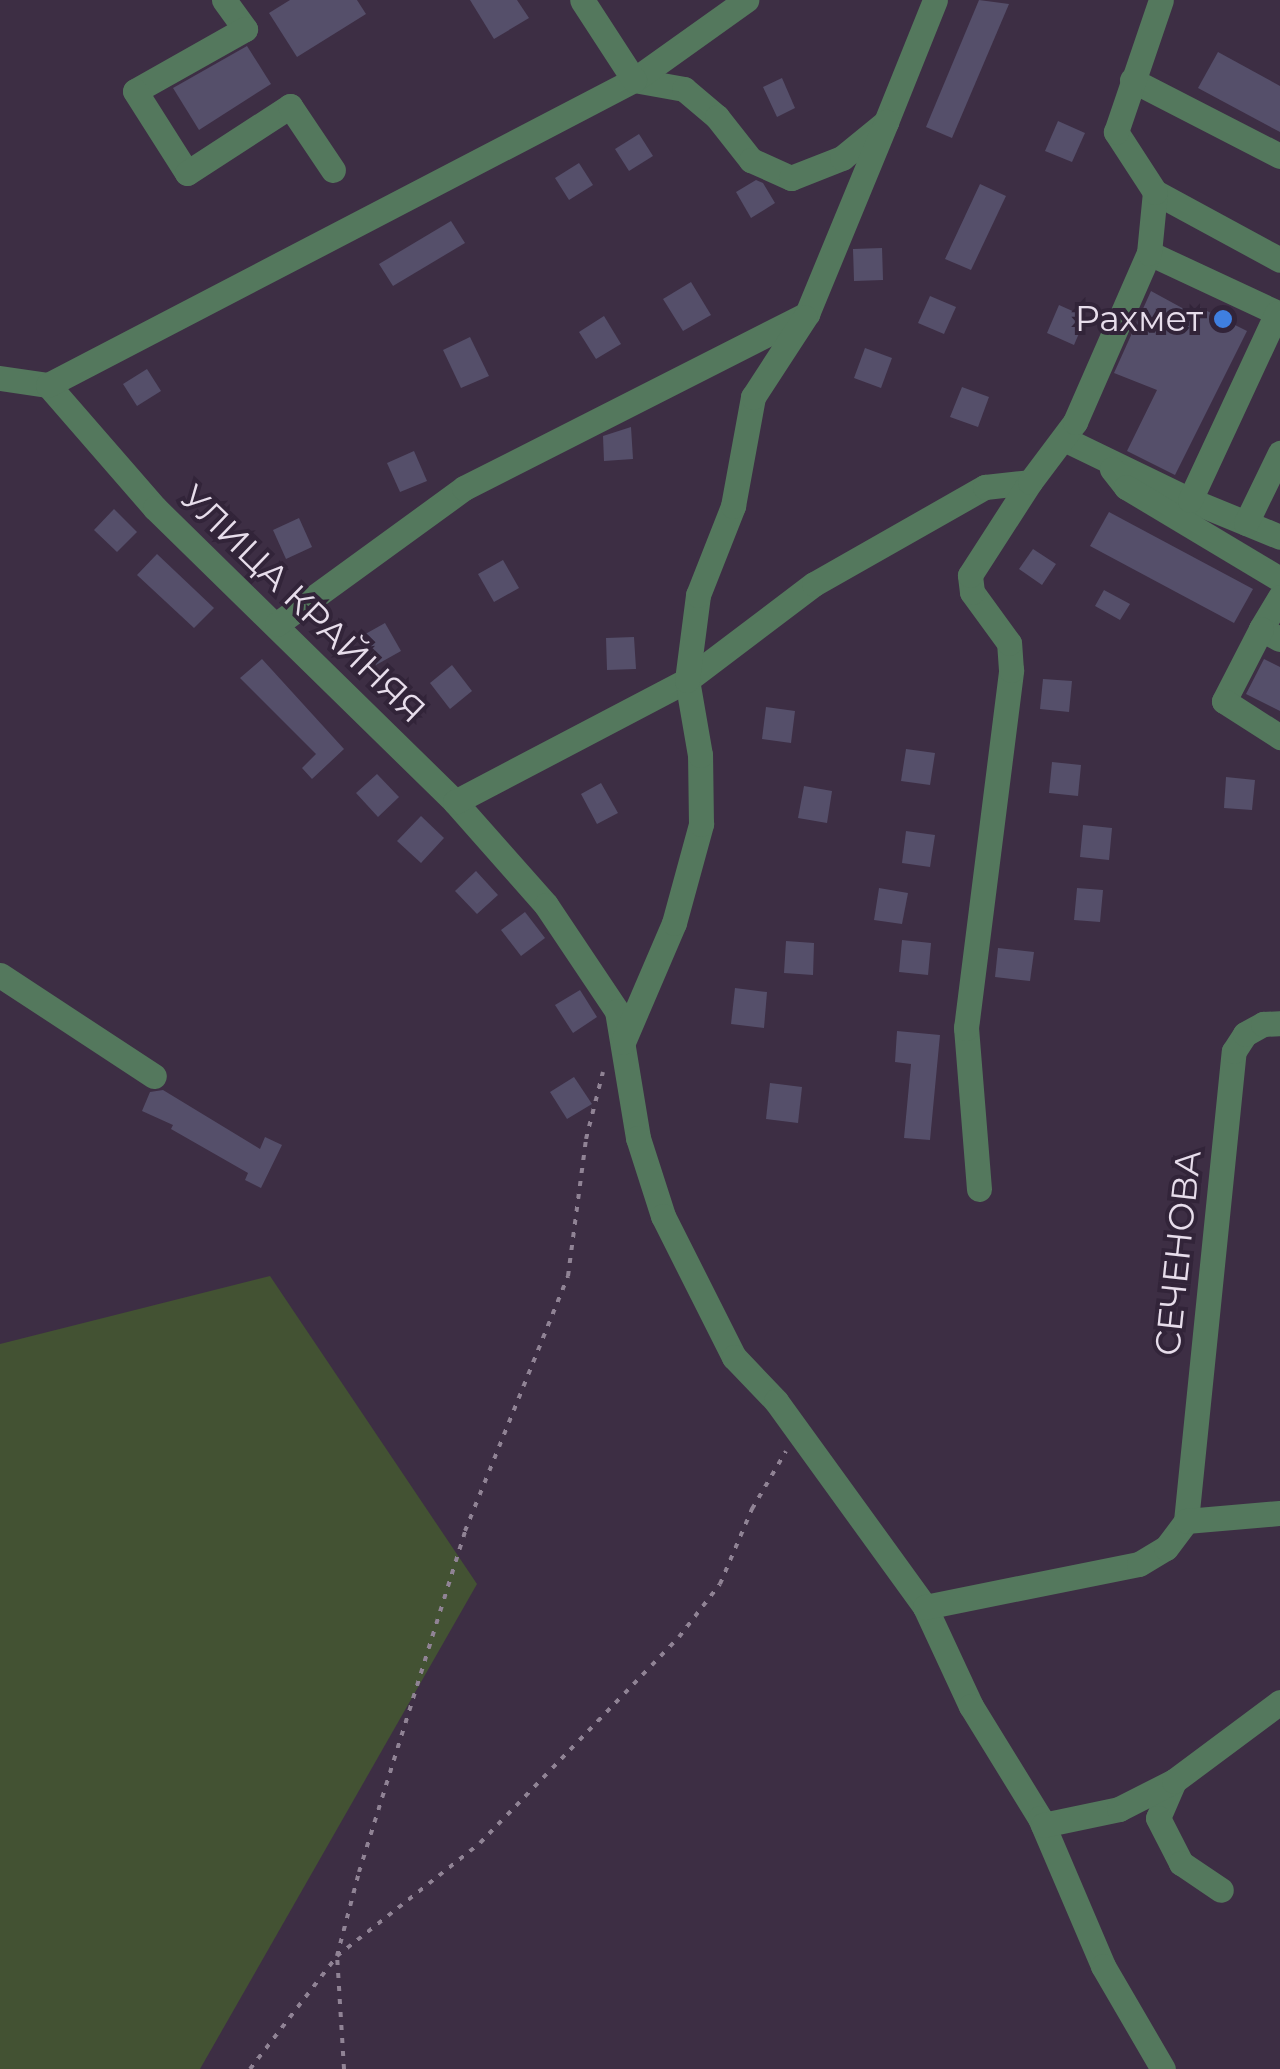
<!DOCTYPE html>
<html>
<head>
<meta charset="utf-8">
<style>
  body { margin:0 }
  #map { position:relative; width:1280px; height:2069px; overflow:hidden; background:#3d2e44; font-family:Montserrat,sans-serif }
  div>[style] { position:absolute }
  .green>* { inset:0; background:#435233 }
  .building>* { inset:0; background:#554f6a }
  .path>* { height:4px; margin-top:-2px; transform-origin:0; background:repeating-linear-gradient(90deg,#908395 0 5px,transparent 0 13px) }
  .minor>* { height:25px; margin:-12.5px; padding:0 12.5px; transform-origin:12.5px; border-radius:12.5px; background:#54785d }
  .dots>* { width:28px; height:28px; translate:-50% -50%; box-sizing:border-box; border:5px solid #322439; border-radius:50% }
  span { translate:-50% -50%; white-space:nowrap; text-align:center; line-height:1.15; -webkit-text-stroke:8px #322439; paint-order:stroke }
  .poi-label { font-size:35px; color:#e7ddeb }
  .right { translate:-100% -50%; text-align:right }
  .street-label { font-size:35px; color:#e7ddeb }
</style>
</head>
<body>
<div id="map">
  <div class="green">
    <i style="clip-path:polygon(270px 1276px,477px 1584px,200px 2069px,0 2069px,0 1344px)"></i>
  </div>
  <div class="building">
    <i style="clip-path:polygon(290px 0,357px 0,366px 14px,297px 57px,269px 13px)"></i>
    <i style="clip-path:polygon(470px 0,517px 0,529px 18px,494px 39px)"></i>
    <i style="clip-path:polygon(979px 0,1009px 4px,952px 138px,926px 127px)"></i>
    <i style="clip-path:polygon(247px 46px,271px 84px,199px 130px,173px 88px)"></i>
    <i style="clip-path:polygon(1218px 52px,1280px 86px,1280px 132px,1198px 88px)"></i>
    <i style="clip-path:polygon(782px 78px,795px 108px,777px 117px,763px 87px)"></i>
    <i style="clip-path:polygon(1058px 121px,1085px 133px,1072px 162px,1045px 151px)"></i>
    <i style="clip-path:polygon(639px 134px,653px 156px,629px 171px,615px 149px)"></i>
    <i style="clip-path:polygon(579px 163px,593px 185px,569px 200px,555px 178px)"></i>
    <i style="clip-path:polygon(756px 180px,763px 183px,775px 203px,751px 218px,736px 192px)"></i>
    <i style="clip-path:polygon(980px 184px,1006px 196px,971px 270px,945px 259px)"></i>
    <i style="clip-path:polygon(451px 221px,465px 243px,393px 286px,379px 264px)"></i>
    <i style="clip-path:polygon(882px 248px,883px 280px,854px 281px,853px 249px)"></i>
    <i style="clip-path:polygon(691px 282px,711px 315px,683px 331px,663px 299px)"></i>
    <i style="clip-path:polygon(1151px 291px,1195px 315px,1199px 307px,1247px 331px,1175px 475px,1127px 451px,1157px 390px,1114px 373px)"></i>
    <i style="clip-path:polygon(930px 296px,956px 307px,944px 334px,918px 323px)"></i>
    <i style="clip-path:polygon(1059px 305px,1086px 317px,1074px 345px,1047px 333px)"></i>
    <i style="clip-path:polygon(604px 316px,621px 344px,596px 359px,579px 332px)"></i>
    <i style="clip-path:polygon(470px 337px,489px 376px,461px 388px,443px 350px)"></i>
    <i style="clip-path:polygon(865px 348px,892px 358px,881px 388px,854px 378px)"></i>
    <i style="clip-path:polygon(147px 369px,161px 391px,137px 406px,123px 384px)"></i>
    <i style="clip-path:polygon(962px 387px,989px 397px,978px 427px,950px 417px)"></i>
    <i style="clip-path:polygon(631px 427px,633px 459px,604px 461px,603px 436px)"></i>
    <i style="clip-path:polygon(414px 451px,427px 481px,400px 492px,387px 463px)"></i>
    <i style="clip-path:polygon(114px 509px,137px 532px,117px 552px,94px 530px)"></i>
    <i style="clip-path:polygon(1109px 512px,1253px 589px,1234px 623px,1090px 546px)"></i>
    <i style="clip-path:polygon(299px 518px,312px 547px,286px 559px,273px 530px)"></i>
    <i style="clip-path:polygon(1033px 549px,1056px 564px,1042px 585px,1019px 569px)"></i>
    <i style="clip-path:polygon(157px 554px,214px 608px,194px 628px,137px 575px)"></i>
    <i style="clip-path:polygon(503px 560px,519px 588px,494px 602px,478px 574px)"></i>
    <i style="clip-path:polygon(1104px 590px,1130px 604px,1120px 620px,1095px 606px)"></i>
    <i style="clip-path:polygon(385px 623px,401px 651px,376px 665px,360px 637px)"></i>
    <i style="clip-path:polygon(634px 637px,636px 669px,607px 670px,606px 638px)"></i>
    <i style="clip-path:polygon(262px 659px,344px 749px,312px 779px,302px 768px,316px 754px,240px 678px)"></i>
    <i style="clip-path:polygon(1264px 659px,1280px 667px,1280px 711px,1246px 694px)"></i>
    <i style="clip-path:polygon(452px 665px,472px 691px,450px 709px,430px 683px)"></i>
    <i style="clip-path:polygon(1043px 679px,1072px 681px,1069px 712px,1040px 709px)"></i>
    <i style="clip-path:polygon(766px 707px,795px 711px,791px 743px,762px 739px)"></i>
    <i style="clip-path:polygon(906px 749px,935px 753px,930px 785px,901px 781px)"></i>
    <i style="clip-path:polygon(1052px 762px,1081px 765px,1078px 796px,1049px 793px)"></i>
    <i style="clip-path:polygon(377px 774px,399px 797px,378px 817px,356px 793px)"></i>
    <i style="clip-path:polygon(1226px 777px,1255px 780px,1252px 810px,1224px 808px)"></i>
    <i style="clip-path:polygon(601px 783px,618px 813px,597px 824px,581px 794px)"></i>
    <i style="clip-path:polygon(804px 786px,832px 791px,827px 823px,798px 818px)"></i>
    <i style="clip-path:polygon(421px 816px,444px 838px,421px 863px,397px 841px)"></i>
    <i style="clip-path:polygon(1083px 825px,1112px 828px,1109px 860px,1080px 857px)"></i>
    <i style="clip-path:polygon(906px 831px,935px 835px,930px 867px,902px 863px)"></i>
    <i style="clip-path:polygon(476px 871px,498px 895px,477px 914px,455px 891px)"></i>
    <i style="clip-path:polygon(879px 888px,908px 893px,902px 924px,874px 920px)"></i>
    <i style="clip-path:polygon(1077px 888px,1103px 890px,1100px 922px,1074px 920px)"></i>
    <i style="clip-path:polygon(525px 912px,545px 938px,521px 956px,501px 930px)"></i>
    <i style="clip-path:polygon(902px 940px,931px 943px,928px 975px,899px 972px)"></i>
    <i style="clip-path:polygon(786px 941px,814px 943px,813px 975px,784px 973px)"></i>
    <i style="clip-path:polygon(998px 948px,1034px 952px,1030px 981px,995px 977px)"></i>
    <i style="clip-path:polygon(735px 988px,767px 992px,764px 1028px,731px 1024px)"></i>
    <i style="clip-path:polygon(580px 990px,597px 1017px,573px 1033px,555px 1005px)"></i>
    <i style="clip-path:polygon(897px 1031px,940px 1035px,930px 1140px,904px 1138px,911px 1064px,895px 1062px)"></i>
    <i style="clip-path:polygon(574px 1077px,592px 1104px,567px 1119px,550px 1092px)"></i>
    <i style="clip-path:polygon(770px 1083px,802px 1087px,798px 1123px,766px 1119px)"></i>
    <i style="clip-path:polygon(163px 1090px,260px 1149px,265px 1137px,282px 1145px,261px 1188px,245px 1180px,248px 1173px,171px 1129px,173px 1125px,142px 1111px,150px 1092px)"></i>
  </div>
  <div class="path">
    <i style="left:250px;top:2069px;width:143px;rotate:-52.4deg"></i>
    <i style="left:337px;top:1956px;width:182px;rotate:-38.3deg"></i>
    <i style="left:480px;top:1843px;width:286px;rotate:-46deg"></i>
    <i style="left:679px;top:1637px;width:67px;rotate:-52.3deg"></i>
    <i style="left:720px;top:1584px;width:82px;rotate:-66.9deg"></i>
    <i style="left:752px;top:1509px;width:67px;rotate:-59.6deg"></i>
    <i style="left:344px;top:2069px;width:113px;rotate:-93.5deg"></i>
    <i style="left:337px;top:1956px;width:87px;rotate:-75.3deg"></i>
    <i style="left:359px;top:1872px;width:357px;rotate:-72.7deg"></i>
    <i style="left:465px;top:1531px;width:275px;rotate:-68deg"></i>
    <i style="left:568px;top:1276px;width:138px;rotate:-82.5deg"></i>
    <i style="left:586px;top:1139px;width:69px;rotate:-75.8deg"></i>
  </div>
  <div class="minor">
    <i style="left:224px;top:0;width:36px;rotate:54deg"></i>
    <i style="left:245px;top:29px;width:126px;rotate:150.6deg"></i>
    <i style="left:135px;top:91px;width:97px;rotate:57.6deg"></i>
    <i style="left:187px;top:173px;width:123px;rotate:-33deg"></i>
    <i style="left:290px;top:106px;width:77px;rotate:56.1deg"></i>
    <i style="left:634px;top:80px;width:51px;rotate:10.2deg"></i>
    <i style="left:684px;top:89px;width:43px;rotate:40.3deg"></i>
    <i style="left:717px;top:117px;width:55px;rotate:51.7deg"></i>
    <i style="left:751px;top:160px;width:44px;rotate:24.2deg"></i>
    <i style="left:791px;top:178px;width:55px;rotate:-21.4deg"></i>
    <i style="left:842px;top:158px;width:57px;rotate:-39.3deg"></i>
    <i style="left:886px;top:122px;width:131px;rotate:-68.1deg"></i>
    <i style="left:634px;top:80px;width:138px;rotate:-35.5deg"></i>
    <i style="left:1132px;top:80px;width:166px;rotate:27.2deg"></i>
    <i style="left:1155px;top:192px;width:142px;rotate:28.5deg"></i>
    <i style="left:1149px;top:253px;width:145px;rotate:25deg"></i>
    <i style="left:0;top:378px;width:49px;rotate:8.3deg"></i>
    <i style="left:48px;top:385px;width:163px;rotate:49deg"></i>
    <i style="left:155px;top:508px;width:420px;rotate:44.4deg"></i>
    <i style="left:455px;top:802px;width:137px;rotate:48.5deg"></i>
    <i style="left:546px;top:905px;width:128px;rotate:56.2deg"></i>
    <i style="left:617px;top:1011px;width:129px;rotate:80.6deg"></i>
    <i style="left:638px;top:1138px;width:82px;rotate:72.2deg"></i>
    <i style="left:663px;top:1216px;width:158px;rotate:63.3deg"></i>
    <i style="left:734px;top:1357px;width:61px;rotate:46.3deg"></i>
    <i style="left:776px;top:1401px;width:254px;rotate:54.1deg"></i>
    <i style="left:925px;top:1607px;width:109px;rotate:65.1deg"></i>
    <i style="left:971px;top:1706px;width:132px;rotate:58.4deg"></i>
    <i style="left:1040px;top:1818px;width:161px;rotate:66.9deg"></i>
    <i style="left:1103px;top:1966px;width:119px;rotate:59.8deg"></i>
    <i style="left:48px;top:385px;width:661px;rotate:-27.5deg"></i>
    <i style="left:634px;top:80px;width:95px;rotate:-123deg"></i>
    <i style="left:1064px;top:439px;width:140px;rotate:25.8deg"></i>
    <i style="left:1190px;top:500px;width:97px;rotate:22.3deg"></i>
    <i style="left:1112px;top:469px;width:23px;rotate:52deg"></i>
    <i style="left:1126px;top:487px;width:179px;rotate:30.9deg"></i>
    <i style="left:1190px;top:500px;width:206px;rotate:-65.1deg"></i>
    <i style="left:1246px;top:523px;width:78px;rotate:-64.1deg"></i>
    <i style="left:1280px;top:597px;width:37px;rotate:121deg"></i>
    <i style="left:1261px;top:629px;width:21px;rotate:28deg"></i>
    <i style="left:277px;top:624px;width:231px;rotate:-36deg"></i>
    <i style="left:464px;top:488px;width:385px;rotate:-26.9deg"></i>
    <i style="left:807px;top:314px;width:208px;rotate:-67.6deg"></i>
    <i style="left:1261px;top:629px;width:81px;rotate:117.2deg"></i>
    <i style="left:1224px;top:701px;width:67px;rotate:32.7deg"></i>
    <i style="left:455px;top:802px;width:262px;rotate:-27.7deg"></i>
    <i style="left:687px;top:680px;width:159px;rotate:-37.1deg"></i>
    <i style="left:814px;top:584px;width:197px;rotate:-29.6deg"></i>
    <i style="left:985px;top:487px;width:45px;rotate:-6.3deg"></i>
    <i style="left:0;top:975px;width:184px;rotate:33.3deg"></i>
    <i style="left:623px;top:1042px;width:129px;rotate:-66.8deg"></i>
    <i style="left:674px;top:923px;width:103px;rotate:-74.7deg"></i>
    <i style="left:701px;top:824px;width:69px;rotate:-90.8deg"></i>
    <i style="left:700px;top:755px;width:76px;rotate:-99.8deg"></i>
    <i style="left:687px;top:680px;width:86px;rotate:-82.6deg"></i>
    <i style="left:698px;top:595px;width:96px;rotate:-68.5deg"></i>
    <i style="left:733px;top:506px;width:111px;rotate:-79.6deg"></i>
    <i style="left:753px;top:397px;width:95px;rotate:-57deg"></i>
    <i style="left:979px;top:1189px;width:162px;rotate:-94.6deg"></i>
    <i style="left:966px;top:1028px;width:361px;rotate:-82.8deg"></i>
    <i style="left:1011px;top:670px;width:27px;rotate:-94deg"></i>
    <i style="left:1009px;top:643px;width:63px;rotate:-126deg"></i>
    <i style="left:972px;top:592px;width:17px;rotate:-97deg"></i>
    <i style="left:970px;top:575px;width:111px;rotate:-57.2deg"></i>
    <i style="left:1030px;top:482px;width:75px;rotate:-53.1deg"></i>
    <i style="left:1075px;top:422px;width:184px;rotate:-66.4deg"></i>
    <i style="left:1149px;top:253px;width:61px;rotate:-84.4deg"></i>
    <i style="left:1155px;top:192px;width:72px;rotate:-123deg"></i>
    <i style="left:1116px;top:132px;width:139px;rotate:-71.2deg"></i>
    <i style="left:1186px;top:1521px;width:472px;rotate:-84.2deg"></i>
    <i style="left:1234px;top:1051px;width:20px;rotate:-57deg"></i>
    <i style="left:1245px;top:1034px;width:21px;rotate:-29deg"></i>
    <i style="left:1263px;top:1024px;width:17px;rotate:-3deg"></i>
    <i style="left:925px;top:1607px;width:218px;rotate:-11.4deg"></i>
    <i style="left:1139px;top:1564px;width:31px;rotate:-31deg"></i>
    <i style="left:1166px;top:1548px;width:34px;rotate:-53deg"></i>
    <i style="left:1186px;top:1521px;width:94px;rotate:-4.9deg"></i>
    <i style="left:1174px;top:1781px;width:40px;rotate:113.4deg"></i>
    <i style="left:1158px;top:1818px;width:51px;rotate:62.9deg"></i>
    <i style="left:1181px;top:1863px;width:48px;rotate:34deg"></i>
    <i style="left:1043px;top:1825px;width:78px;rotate:-11.9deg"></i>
    <i style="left:1119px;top:1809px;width:62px;rotate:-27deg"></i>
    <i style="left:1174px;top:1781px;width:132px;rotate:-36.7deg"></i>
  </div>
  <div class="dots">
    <i style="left:1223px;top:319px;background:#3f7fe0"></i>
  </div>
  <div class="poi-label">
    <span class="right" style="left:1203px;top:319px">Рахмет</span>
  </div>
  <div class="street-label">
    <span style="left:303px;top:604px;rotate:44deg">УЛИЦА КРАЙНЯЯ</span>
    <span style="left:1178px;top:1253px;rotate:-84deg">СЕЧЕНОВА</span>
  </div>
</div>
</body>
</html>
